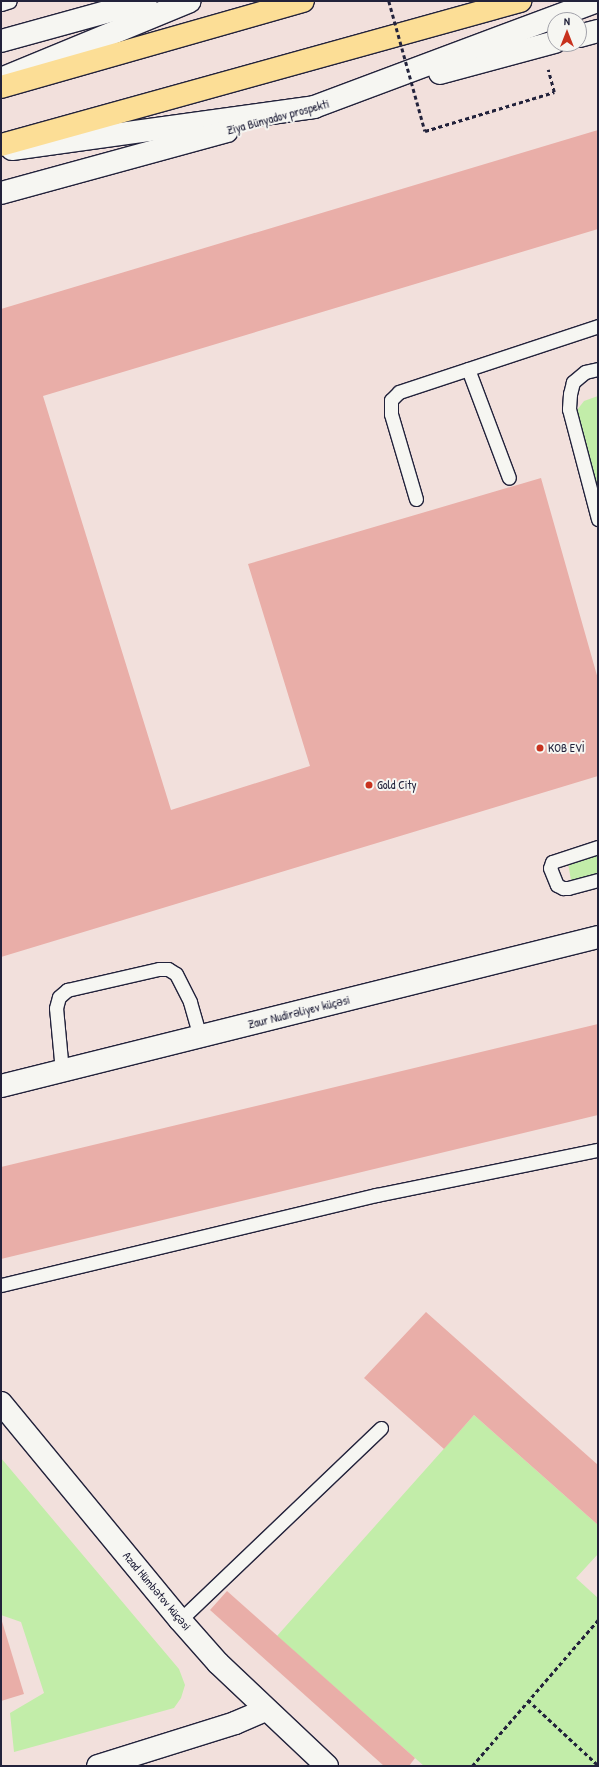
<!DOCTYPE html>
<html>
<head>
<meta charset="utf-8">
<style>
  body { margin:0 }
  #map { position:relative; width:599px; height:1767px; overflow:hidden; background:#f2e0dc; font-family:"Patrick Hand",sans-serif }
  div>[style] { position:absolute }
  .green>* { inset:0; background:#c2eda9 }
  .building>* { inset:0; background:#e9aea8 }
  .path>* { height:2.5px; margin-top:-1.25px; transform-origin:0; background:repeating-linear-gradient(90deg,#22223b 0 4px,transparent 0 7px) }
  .roads { filter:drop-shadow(1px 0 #22223b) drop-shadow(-1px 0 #22223b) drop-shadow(0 1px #22223b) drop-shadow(0 -1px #22223b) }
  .service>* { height:13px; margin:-6.5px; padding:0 6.5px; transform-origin:6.5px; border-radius:6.5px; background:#f6f6f2 }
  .minor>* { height:22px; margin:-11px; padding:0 11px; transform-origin:11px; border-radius:11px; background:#f6f6f2 }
  .tertiary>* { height:22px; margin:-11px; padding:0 11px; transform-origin:11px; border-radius:11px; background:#f6f6f2 }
  .secondary>* { height:22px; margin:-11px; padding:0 11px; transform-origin:11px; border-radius:11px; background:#f6f6f2 }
  .primary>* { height:22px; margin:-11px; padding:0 11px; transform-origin:11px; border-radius:11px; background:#fcde96 }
  .path-bridge>* { height:2.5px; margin-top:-1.25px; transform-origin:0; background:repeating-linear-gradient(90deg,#22223b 0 4px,transparent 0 7px) }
  .dots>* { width:11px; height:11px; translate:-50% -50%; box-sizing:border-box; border:2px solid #f6f6f2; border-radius:50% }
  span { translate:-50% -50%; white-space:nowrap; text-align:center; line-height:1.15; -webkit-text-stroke:4px #f6f6f2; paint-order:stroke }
  .street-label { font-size:12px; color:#22223b }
  .poi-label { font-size:12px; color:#22223b }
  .left { translate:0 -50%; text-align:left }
  .frame { position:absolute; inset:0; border:2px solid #22223b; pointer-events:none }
  .north { position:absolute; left:547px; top:12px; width:40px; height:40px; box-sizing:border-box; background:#f6f6f2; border:1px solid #a1a1a9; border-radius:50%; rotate:0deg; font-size:11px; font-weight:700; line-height:16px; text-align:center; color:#22223b }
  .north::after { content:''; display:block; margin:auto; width:14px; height:18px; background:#c8321e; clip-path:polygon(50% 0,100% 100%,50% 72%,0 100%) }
</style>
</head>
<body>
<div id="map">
  <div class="green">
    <i style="clip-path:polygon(598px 396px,598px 491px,577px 423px,577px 410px,584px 401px)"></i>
    <i style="clip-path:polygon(598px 851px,598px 874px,571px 880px,567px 858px)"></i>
    <i style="clip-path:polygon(474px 1415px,598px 1525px,598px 1554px,576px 1578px,598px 1598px,598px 1766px,424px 1766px,277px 1636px)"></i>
    <i style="clip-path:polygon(1px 1458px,179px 1669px,185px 1685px,181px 1698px,174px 1708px,14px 1752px,10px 1713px,44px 1693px,21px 1622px,1px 1615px)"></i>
  </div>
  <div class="building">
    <i style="clip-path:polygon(598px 130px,598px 229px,43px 396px,171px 810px,310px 766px,248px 564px,541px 478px,598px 679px,598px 776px,1px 957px,1px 309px)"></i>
    <i style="clip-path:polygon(598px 1024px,598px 1115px,1px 1259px,1px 1167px)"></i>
    <i style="clip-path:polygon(426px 1312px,598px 1465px,598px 1525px,474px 1415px,444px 1449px,364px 1378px)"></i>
    <i style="clip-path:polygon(227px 1591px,415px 1758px,409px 1766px,384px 1766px,210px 1610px)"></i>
    <i style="clip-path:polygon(1px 1618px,24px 1694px,1px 1701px)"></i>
  </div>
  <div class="path">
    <i style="left:425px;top:131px;width:135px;rotate:-16.8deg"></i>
    <i style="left:554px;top:92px;width:23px;rotate:-105deg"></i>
    <i style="left:528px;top:1700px;width:96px;rotate:42.9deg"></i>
    <i style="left:472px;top:1766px;width:193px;rotate:-49.2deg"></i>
  </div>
  <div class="roads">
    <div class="service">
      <i style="left:1px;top:4px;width:9px;rotate:-18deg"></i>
      <i style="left:468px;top:369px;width:116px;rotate:69.4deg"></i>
      <i style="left:598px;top:369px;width:13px;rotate:167deg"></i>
      <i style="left:585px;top:372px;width:16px;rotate:140deg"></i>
      <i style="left:573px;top:382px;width:12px;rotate:104deg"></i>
      <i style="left:570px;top:394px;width:15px;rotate:94deg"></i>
      <i style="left:569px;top:409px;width:114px;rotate:75.2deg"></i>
      <i style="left:416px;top:499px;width:89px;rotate:-106.4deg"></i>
      <i style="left:391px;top:414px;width:14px;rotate:-90deg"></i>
      <i style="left:391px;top:400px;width:11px;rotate:-45deg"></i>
      <i style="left:399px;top:392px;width:210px;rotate:-18.3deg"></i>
      <i style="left:598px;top:847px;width:48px;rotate:161.9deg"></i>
      <i style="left:552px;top:862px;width:6px;rotate:108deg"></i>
      <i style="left:550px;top:868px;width:18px;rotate:68deg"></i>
      <i style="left:557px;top:885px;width:7px;rotate:27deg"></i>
      <i style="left:563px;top:888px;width:5px"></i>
      <i style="left:568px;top:888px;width:31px;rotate:-15deg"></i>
      <i style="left:62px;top:1071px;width:63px;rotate:-95.4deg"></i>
      <i style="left:56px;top:1008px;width:11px;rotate:-75deg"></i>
      <i style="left:59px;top:997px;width:11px;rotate:-41deg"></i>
      <i style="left:67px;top:990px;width:94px;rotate:-12.9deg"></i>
      <i style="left:159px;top:969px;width:9px"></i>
      <i style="left:168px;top:969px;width:9px;rotate:32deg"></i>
      <i style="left:176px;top:974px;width:31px;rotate:63deg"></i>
      <i style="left:190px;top:1002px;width:36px;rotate:74deg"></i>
      <i style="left:1px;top:1285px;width:386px;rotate:-13.5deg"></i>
      <i style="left:376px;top:1195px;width:227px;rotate:-11.5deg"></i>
      <i style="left:180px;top:1620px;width:278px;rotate:-43.7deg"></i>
    </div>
    <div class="minor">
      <i style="left:98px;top:1766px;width:144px;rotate:-17.4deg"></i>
      <i style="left:235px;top:1723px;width:34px;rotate:-23deg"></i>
    </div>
    <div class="tertiary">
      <i style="left:1px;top:1086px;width:615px;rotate:-14.01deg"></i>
      <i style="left:1px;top:1403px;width:281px;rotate:50.5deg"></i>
      <i style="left:180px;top:1620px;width:57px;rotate:48.5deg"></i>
      <i style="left:218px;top:1663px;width:150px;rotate:43.4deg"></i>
    </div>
    <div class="secondary">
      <i style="left:579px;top:36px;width:20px;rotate:-15deg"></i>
      <i style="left:1px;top:41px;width:150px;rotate:-15.4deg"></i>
      <i style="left:440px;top:73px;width:119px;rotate:-15.1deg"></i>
      <i style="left:1px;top:79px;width:204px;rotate:-22.4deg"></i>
      <i style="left:12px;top:149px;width:305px;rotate:-7.9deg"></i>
      <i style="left:314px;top:107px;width:302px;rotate:-20.5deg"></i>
      <i style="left:1px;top:193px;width:234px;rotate:-15.3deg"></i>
    </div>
    <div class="primary">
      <i style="left:1px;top:87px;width:314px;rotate:-15.9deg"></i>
      <i style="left:1px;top:145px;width:539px;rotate:-15.51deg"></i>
    </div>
  </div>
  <div class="path-bridge">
    <i style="left:389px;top:1px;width:135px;rotate:74.5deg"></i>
  </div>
  <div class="dots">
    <i style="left:540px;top:748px;background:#c8321e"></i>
    <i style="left:369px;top:785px;background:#c8321e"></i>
  </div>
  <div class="street-label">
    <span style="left:278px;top:117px;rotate:-15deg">Ziya Bünyadov prospekti</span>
    <span style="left:299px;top:1012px;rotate:-14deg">Zaur Nudirəliyev küçəsi</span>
    <span style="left:157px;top:1591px;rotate:50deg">Azad Hümbətov küçəsi</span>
  </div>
  <div class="poi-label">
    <span class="left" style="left:548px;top:748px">KOB EVİ</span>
    <span class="left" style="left:377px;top:785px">Gold City</span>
  </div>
  <div class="frame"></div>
  <div class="north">N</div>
</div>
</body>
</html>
